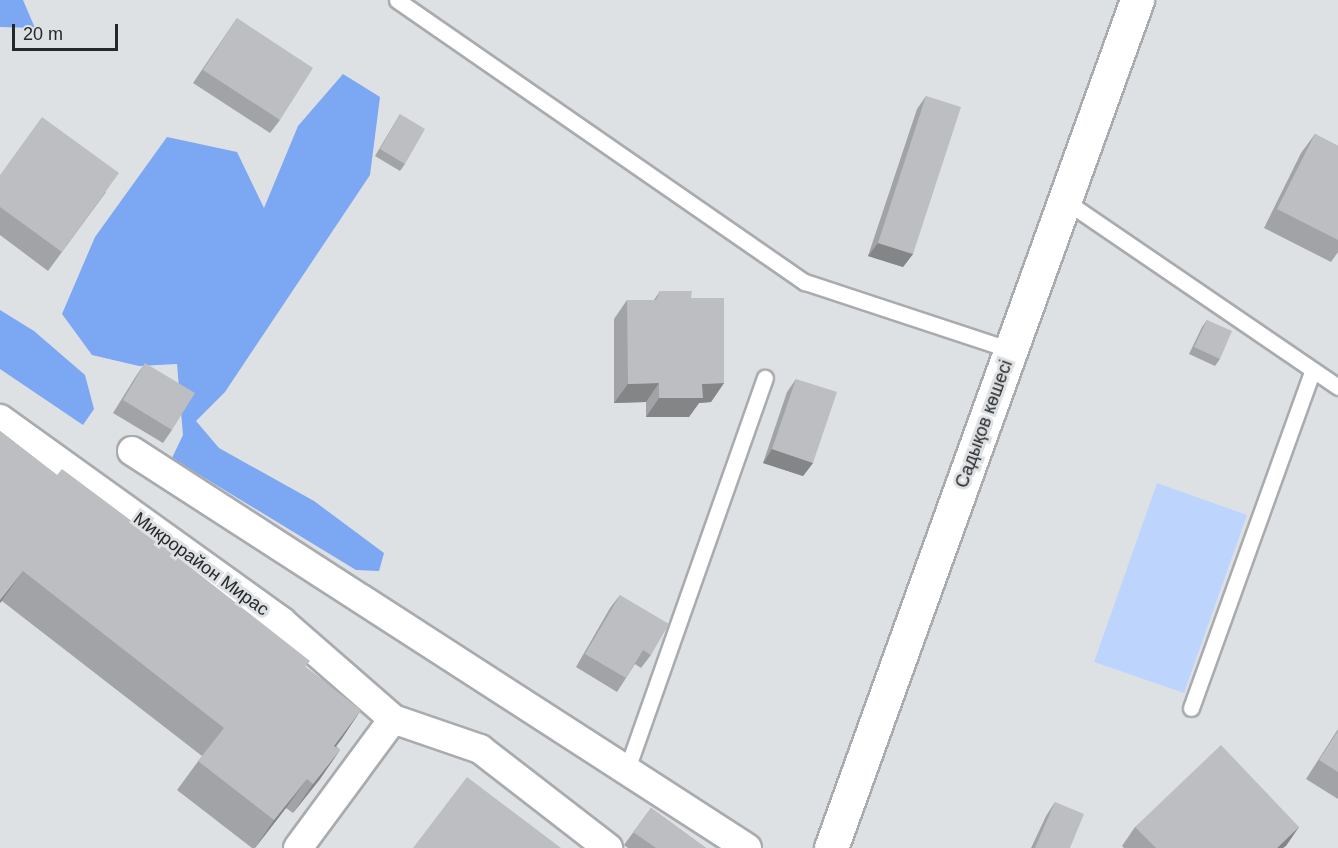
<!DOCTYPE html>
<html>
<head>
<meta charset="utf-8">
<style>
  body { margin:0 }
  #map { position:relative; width:1338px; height:848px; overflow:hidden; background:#dee1e4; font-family:Arial,sans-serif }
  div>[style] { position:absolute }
  .green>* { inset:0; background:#bdd5fd }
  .forest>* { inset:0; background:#7ba7f3 }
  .roads { filter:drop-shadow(2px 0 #a9abae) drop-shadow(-2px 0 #a9abae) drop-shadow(0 2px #a9abae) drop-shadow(0 -2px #a9abae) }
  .lane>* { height:15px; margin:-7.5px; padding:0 7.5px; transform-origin:7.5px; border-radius:7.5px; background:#fff }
  .street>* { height:28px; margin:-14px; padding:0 14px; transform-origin:14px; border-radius:14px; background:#fff }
  .secondary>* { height:33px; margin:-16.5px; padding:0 16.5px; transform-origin:16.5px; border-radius:16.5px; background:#fff }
  .wall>* { inset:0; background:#a2a3a6 }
  .shaded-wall>* { inset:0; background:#848587 }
  .building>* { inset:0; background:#bcbec1 }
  span { translate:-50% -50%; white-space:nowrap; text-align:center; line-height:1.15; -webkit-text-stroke:6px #dee1e4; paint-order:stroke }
  .street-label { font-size:18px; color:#262728 }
  .scale { position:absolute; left:12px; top:24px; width:106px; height:27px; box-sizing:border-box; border:3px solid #262728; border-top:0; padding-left:8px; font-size:18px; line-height:21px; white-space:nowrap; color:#262728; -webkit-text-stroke:4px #dee1e4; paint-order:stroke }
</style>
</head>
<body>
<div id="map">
  <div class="green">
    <i style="clip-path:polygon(1157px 483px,1247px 515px,1184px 693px,1094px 662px)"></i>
  </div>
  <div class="forest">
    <i style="clip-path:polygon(0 0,23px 0,35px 28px,0 27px)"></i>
    <i style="clip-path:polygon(343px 74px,380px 97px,370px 175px,225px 392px,196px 421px,219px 448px,314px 501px,384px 553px,379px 571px,356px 570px,172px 458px,183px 435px,177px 364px,139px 366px,92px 355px,62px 314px,95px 237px,167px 137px,237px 152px,264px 208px,298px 126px)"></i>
    <i style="clip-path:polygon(0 310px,34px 331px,85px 375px,94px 409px,83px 425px,0 369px)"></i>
  </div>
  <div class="roads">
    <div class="lane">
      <i style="left:397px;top:0;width:496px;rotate:34.7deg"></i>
      <i style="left:805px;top:282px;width:217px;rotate:18.3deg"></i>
      <i style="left:1064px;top:200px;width:332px;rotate:34.3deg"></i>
      <i style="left:1191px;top:708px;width:359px;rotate:-70.2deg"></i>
      <i style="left:626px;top:772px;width:418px;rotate:-70.6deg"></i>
    </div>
    <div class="street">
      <i style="left:0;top:419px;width:347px;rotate:35.7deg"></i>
      <i style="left:282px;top:622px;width:147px;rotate:41.1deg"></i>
      <i style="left:393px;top:719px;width:92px;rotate:19deg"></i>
      <i style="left:480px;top:749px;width:162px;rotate:37.7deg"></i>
      <i style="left:132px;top:451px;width:732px;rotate:32.84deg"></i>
      <i style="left:298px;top:848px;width:160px;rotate:-53.6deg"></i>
    </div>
    <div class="secondary">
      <i style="left:831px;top:848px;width:902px;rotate:-70.16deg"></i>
    </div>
  </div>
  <div class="wall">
    <i style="clip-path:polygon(237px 18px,280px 120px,270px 133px,193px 83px)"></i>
    <i style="clip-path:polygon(926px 96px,913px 254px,903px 267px,868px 256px,917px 109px)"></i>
    <i style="clip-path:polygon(400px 114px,405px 164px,400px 171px,375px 156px)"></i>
    <i style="clip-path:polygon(1315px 134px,1338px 146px,1338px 252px,1331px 262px,1264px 228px,1301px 153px)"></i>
    <i style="clip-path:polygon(0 175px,106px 192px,48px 271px,0 235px)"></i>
    <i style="clip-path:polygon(660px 291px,691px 298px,724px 383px,711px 402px,699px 403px,689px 417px,646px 417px,646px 402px,614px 403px,614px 319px,627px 300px,654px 300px)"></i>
    <i style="clip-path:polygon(1207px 320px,1220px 359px,1215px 366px,1189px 354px,1202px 327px)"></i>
    <i style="clip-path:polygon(145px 363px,172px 430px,163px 443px,113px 413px,136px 376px)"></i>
    <i style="clip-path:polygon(796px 379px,813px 463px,803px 476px,763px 463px,787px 392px)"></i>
    <i style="clip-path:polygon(0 431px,361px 710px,336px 746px,340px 750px,320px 779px,293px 813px,286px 808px,255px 848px,252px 848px,177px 790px,202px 756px,2px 601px,0 603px)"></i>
    <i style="clip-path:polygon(620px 595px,651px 655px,641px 668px,635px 664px,617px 692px,576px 667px,610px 608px)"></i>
    <i style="clip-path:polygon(1338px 729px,1338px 799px,1306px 779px)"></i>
    <i style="clip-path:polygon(1055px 802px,1070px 848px,1031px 848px,1046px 816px)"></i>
    <i style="clip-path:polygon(651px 808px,706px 848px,628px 848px,624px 845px)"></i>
    <i style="clip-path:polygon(1135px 827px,1299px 827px,1283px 848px,1124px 848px,1122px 846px)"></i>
  </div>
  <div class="shaded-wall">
    <i style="clip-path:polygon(878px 243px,913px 254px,903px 267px,868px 256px)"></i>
    <i style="clip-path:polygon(659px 383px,646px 402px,614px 403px,628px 384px)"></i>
    <i style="clip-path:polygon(724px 383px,711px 402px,699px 403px,689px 417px,646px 417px,659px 398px,702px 384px)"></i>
    <i style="clip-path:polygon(772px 449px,813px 463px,803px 476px,763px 463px)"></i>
    <i style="clip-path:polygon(23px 571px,0 603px,0 600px)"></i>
    <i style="clip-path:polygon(361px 710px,341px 740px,314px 775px,334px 746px)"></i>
    <i style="clip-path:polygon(340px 750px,320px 779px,293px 813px,313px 784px)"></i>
    <i style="clip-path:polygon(307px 779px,286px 808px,255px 848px,274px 820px)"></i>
    <i style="clip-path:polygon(1299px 827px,1286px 846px,1283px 848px,1277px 848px)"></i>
  </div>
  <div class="building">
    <i style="clip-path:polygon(237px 18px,313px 68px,280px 120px,203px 70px)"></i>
    <i style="clip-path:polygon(926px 96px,961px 107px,913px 254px,878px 243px)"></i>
    <i style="clip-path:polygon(400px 114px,425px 129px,405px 164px,380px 149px)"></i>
    <i style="clip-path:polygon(42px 117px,119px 173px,62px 252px,0 207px,0 175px)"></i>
    <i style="clip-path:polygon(1315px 134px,1338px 146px,1338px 240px,1277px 209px)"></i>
    <i style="clip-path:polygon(660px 291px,692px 291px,691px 298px,724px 298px,724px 383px,702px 384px,703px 398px,659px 398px,659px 383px,628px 384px,627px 300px,656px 300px)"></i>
    <i style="clip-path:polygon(1207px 320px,1232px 331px,1220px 359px,1194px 347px)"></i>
    <i style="clip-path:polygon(145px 363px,195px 393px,172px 430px,123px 400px)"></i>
    <i style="clip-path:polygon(796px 379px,837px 392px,813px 463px,772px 449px)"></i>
    <i style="clip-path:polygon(0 431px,57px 475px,62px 469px,129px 519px,310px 661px,305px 667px,361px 710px,334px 746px,340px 750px,313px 784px,307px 779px,274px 820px,198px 761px,224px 728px,23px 571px,0 600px)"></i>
    <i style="clip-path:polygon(620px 595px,669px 624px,651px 655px,643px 650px,626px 678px,585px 654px)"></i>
    <i style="clip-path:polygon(1338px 731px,1338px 772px,1319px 760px)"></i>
    <i style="clip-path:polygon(1221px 745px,1299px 827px,1277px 848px,1156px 848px,1135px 827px)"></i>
    <i style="clip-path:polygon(467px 777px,561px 848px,413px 848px)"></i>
    <i style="clip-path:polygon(1055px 802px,1084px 814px,1070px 848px,1035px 848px)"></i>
    <i style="clip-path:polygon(651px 808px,706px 848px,656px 848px,633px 832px)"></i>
  </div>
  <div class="street-label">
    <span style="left:984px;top:424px;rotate:-70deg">Садықов көшесі</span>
    <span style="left:201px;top:564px;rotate:36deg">Микрорайон Мирас</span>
  </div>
  <div class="scale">20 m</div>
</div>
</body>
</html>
